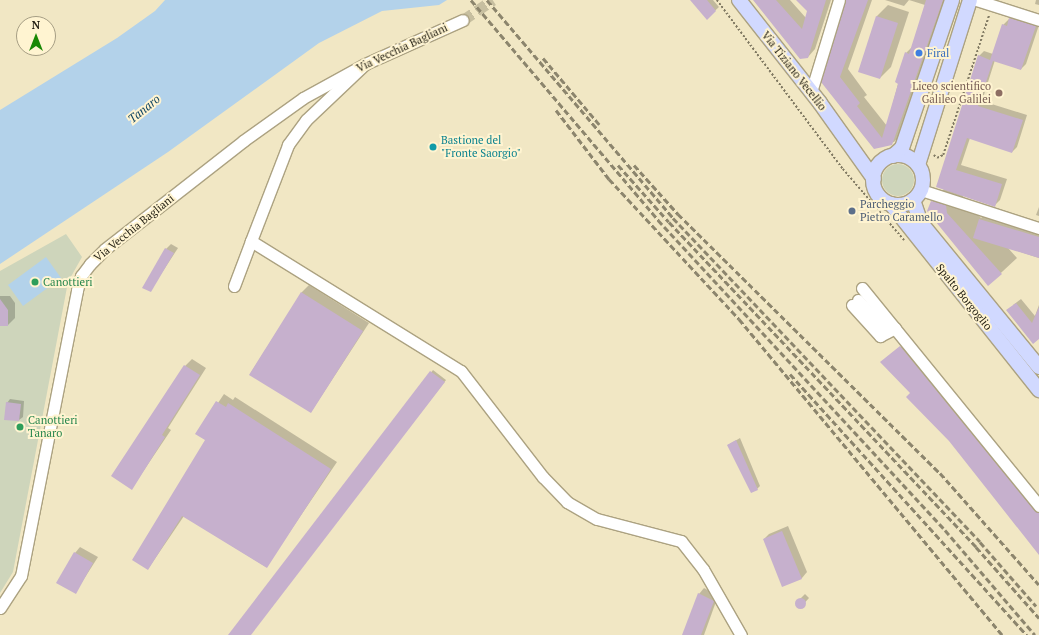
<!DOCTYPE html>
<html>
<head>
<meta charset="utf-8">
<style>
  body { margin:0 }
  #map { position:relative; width:1039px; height:635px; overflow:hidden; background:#f1e7c4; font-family:"PT Serif",serif }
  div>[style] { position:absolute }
  .green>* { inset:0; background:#ced5bb }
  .round { border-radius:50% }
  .water>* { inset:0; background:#b3d2ea }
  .shadow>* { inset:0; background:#0003 }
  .building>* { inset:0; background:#c6b0cd }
  .minor-tunnel>* { height:11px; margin-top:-5.5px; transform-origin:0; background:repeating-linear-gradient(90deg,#c7bfa0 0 11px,transparent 0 16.5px) }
  .path>* { height:1.5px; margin-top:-0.75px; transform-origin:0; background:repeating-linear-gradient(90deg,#817a63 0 2px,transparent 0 4px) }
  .roads { filter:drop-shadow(1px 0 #aca281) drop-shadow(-1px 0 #aca281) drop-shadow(0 1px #aca281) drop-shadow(0 -1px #aca281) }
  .minor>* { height:11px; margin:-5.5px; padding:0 5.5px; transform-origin:5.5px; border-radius:5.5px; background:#fff }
  .major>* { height:14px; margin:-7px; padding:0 7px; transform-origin:7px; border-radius:7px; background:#d1d9ff }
  .major>.ring { margin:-7px; padding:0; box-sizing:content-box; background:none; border:14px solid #d1d9ff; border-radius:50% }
  .rail>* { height:3px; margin-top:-1.5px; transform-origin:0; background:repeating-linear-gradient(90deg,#8c856d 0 6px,transparent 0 9px) }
  .dots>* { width:11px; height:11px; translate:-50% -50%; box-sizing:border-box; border:2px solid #fff4d1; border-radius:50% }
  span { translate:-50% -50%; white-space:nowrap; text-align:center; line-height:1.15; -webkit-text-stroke:4px #fff4d1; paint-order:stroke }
  .street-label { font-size:11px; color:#211d11 }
  .shop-label { font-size:11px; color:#366cbe }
  .left { translate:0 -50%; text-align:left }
  .education-label { font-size:11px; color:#785e54 }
  .right { translate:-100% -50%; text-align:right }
  .culture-label { font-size:11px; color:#0d838f }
  .service-label { font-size:11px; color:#4e5e75 }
  .leisure-label { font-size:11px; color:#27864d }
  .water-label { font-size:12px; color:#083f5f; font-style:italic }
  .north { position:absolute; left:16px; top:16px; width:40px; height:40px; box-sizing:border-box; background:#fff4d1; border:1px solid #a69e84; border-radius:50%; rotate:0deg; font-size:11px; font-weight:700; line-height:16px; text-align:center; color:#211d11 }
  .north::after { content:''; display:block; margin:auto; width:14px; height:18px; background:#198804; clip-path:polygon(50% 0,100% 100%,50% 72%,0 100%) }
</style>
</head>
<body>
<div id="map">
  <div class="green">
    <i class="round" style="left:882px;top:164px;width:32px;height:32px"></i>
    <i style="clip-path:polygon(66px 234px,82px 257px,68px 282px,13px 572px,0 593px,0 271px)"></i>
  </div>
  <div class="water">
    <i style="clip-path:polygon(165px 0,447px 0,439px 5px,382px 11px,319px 43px,168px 152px,0 264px,0 110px,117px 38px,155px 11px)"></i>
    <i style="clip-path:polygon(46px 257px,61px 278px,23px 306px,8px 285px)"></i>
  </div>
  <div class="shadow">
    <i style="clip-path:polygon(694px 0,713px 0,719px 7px,707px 18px)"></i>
    <i style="clip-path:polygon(755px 0,790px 0,806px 18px,808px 11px,798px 0,831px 0,815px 49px,808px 57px)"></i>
    <i style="clip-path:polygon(847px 0,872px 0,848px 69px,867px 95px,864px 97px,887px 126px,906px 53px,913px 46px,925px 5px,909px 0,904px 6px,885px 0,948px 0,902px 134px,894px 142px,874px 147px,822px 82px)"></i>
    <i style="clip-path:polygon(1036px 0,1039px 0,1039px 5px,1035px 4px)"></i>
    <i style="clip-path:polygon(888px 5px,909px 12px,891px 67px,880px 78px,859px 71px,877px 16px)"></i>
    <i style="clip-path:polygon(1015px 13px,1039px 25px,1026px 64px,1021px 69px,995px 60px,982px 101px,1027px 115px,1017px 147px,1012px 152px,970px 138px,961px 165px,1007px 179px,1000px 200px,995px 205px,962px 195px,981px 218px,989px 210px,1039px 227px,1039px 258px,1008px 248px,1017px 258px,989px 284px,932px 202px,944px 189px,979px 56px,984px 51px,993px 54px,1003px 25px)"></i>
    <i style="clip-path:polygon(1039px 207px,1039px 216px,1036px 215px)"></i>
    <i style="clip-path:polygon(171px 244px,178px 248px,150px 291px,166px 249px)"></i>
    <i style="clip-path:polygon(309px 285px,369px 323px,311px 412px,250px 374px,302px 292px)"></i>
    <i style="clip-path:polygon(0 296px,10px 296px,15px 303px,15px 318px,8px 325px,0 325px)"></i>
    <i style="clip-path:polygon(1021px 299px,1035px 316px,1039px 305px,1039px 338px,1013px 305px)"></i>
    <i style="clip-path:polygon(905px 343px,1039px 506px,1039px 550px,886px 358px)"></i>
    <i style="clip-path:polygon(192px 359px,206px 368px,168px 428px,171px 430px,132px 488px,185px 366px)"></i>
    <i style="clip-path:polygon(433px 370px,446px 380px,249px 635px,229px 635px)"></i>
    <i style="clip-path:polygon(224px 394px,233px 400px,235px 397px,337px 462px,266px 567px,184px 516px,148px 569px,206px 440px,197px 434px)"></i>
    <i style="clip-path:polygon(10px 399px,24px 401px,23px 417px,19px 420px,5px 419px,7px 403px)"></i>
    <i style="clip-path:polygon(740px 438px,760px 486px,757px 489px,728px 445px)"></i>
    <i style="clip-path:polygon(788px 526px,807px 572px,802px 578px,783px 585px,764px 539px,769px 534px)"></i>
    <i style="clip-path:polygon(80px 547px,98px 557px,75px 593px,75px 553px)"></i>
    <i style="clip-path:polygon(704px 588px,718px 596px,704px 635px,684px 635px,699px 594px)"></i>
    <i style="clip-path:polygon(805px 594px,809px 598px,801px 607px,796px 603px)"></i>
  </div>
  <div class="building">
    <i style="clip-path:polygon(690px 0,707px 0,716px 11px,707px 20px)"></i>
    <i style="clip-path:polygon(753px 0,776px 0,802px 29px,807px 11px,796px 0,826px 0,808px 58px,800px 59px)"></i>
    <i style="clip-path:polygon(846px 0,868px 0,840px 77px,860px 103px,857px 106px,882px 138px,898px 84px,895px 82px,905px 52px,909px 54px,926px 0,943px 0,892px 145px,874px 149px,821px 82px)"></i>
    <i style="clip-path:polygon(876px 16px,898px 23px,880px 79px,858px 72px)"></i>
    <i style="clip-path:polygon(1009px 18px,1036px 26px,1021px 70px,993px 61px,978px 106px,1023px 120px,1012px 153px,967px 138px,956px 170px,1002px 184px,995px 207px,936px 187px,978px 55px,990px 60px,1002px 24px,1007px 26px)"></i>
    <i style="clip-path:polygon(931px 201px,946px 205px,947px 213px,1002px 274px,988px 286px,927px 211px)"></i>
    <i style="clip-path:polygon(979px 219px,1039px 237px,1039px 258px,973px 238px)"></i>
    <i style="clip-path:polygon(165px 248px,174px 253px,151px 292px,142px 288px)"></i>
    <i style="clip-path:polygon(301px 292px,363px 331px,311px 413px,249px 375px)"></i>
    <i style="clip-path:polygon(0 299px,8px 310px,8px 326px,0 326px)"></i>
    <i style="clip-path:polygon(1016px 303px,1032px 323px,1039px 307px,1039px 339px,1033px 344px,1006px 310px)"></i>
    <i style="clip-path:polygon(900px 346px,1034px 510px,1039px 513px,1039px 555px,949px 441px,906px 397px,910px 393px,880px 362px)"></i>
    <i style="clip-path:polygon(184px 365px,200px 375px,162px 435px,165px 437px,132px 490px,111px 476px)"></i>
    <i style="clip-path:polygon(430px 371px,445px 382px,251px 635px,228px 635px)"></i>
    <i style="clip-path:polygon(216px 401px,226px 407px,228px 403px,331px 469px,267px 568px,182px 516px,148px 570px,132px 560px,205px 440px,195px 434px)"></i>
    <i style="clip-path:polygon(6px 402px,21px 404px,19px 421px,4px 420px)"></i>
    <i style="clip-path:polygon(736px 440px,758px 490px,751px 493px,727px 445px)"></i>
    <i style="clip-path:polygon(782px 531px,802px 579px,782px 587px,763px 539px)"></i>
    <i style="clip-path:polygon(74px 552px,93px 563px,76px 594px,56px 583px)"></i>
    <i style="clip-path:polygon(698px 593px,714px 601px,701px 635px,682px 635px)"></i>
    <i class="round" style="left:794.5px;top:597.5px;width:11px;height:11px"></i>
  </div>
  <div class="minor-tunnel">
    <i style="left:463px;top:20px;width:36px;rotate:-34deg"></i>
  </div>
  <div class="path">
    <i style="left:717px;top:0;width:211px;rotate:53.3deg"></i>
    <i style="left:843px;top:169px;width:94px;rotate:49.3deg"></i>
    <i style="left:934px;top:155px;width:4px;rotate:45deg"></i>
    <i style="left:937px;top:158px;width:7px;rotate:-27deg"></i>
    <i style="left:943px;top:155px;width:147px;rotate:-71.8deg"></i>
  </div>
  <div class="roads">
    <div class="minor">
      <i style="left:976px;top:0;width:66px;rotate:17.6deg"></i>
      <i style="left:365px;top:64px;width:81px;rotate:136.5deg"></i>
      <i style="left:306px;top:120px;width:31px;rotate:126deg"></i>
      <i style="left:288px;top:145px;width:103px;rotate:111.1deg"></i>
      <i style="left:251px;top:241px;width:247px;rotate:31.8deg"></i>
      <i style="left:461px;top:371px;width:134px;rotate:52.3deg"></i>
      <i style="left:543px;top:477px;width:35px;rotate:46deg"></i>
      <i style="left:567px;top:502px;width:34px;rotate:30deg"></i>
      <i style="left:597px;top:519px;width:87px;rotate:14.7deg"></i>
      <i style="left:681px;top:541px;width:36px;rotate:52deg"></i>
      <i style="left:703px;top:569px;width:76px;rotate:60.1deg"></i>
      <i style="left:811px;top:92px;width:96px;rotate:-73.1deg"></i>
      <i style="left:921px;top:190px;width:124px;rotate:17.9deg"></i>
      <i style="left:234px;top:286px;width:48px;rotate:-69.3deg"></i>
      <i style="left:862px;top:288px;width:281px;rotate:50.9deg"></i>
      <i style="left:858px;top:300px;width:43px;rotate:48.8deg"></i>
      <i style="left:852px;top:305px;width:42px;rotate:47.9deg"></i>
      <i style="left:880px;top:336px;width:17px;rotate:-28deg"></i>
      <i style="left:0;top:608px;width:38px;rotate:-57deg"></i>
      <i style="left:21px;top:576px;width:291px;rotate:-78.9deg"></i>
      <i style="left:77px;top:290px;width:15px;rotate:-74deg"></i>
      <i style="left:81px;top:276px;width:15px;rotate:-53deg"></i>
      <i style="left:90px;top:264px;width:21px;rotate:-45deg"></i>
      <i style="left:105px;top:249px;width:175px;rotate:-38deg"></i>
      <i style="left:243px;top:141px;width:74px;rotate:-35.6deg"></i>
      <i style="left:303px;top:98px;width:71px;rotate:-28.7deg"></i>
      <i style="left:365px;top:64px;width:107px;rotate:-24.2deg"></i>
    </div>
    <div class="major">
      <i style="left:739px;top:0;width:131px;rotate:51.8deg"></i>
      <i style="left:820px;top:103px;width:93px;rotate:54.6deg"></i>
      <i class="ring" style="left:873px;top:155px;width:36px;height:36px"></i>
      <i style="left:893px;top:156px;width:12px;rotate:-42deg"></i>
      <i style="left:902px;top:148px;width:156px;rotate:-71.3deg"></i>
      <i style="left:918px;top:165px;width:173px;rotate:-72.5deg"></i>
      <i style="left:913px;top:200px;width:24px;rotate:71deg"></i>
      <i style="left:921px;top:223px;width:186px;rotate:50.7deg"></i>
      <i style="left:891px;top:204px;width:238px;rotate:51.5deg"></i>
    </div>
  </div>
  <div class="rail">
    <i style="left:471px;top:0;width:289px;rotate:49.6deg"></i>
    <i style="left:658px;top:220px;width:422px;rotate:47.2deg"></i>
    <i style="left:945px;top:530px;width:138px;rotate:49.4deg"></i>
    <i style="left:487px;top:0;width:287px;rotate:49.5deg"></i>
    <i style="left:673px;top:218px;width:446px;rotate:46.5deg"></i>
    <i style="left:980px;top:542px;width:85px;rotate:48.8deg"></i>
    <i style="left:543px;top:58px;width:87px;rotate:49.7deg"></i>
    <i style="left:556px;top:110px;width:87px;rotate:52.5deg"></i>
    <i style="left:609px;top:179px;width:191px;rotate:47.1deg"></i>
    <i style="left:739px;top:319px;width:411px;rotate:50.2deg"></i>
    <i style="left:618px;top:165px;width:76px;rotate:48.2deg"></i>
    <i style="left:669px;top:222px;width:447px;rotate:46.6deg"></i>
    <i style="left:976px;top:547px;width:95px;rotate:48.4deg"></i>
    <i style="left:634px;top:165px;width:66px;rotate:48.1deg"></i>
    <i style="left:678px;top:214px;width:368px;rotate:44.7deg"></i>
    <i style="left:940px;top:473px;width:149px;rotate:48.5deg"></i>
    <i style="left:790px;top:374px;width:353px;rotate:47.8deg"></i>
  </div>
  <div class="dots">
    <i style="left:919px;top:53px;background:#3f7fe0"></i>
    <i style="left:999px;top:93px;background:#8d6e63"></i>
    <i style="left:433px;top:147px;background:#0f9aa8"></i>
    <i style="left:852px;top:211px;background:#5c6f8a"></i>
    <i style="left:35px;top:282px;background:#2e9e5b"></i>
    <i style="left:20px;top:427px;background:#2e9e5b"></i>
  </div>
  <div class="street-label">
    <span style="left:402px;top:48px;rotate:-25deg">Via Vecchia Bagliani</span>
    <span style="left:794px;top:71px;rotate:52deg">Via Tiziano Vecellio</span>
    <span style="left:134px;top:228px;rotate:-39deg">Via Vecchia Bagliani</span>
    <span style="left:964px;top:297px;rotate:51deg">Spalto Borgoglio</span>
  </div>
  <div class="shop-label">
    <span class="left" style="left:927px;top:53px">Firal</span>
  </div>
  <div class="education-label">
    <span class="right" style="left:991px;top:93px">Liceo scientifico<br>Galileo Galilei</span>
  </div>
  <div class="culture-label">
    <span class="left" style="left:441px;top:147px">Bastione del<br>"Fronte Saorgio"</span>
  </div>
  <div class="service-label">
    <span class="left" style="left:860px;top:211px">Parcheggio<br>Pietro Caramello</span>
  </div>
  <div class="leisure-label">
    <span class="left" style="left:43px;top:282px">Canottieri</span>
    <span class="left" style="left:28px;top:427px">Canottieri<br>Tanaro</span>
  </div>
  <div class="water-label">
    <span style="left:144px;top:109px;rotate:-39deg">Tanaro</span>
  </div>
  <div class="north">N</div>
</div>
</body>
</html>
